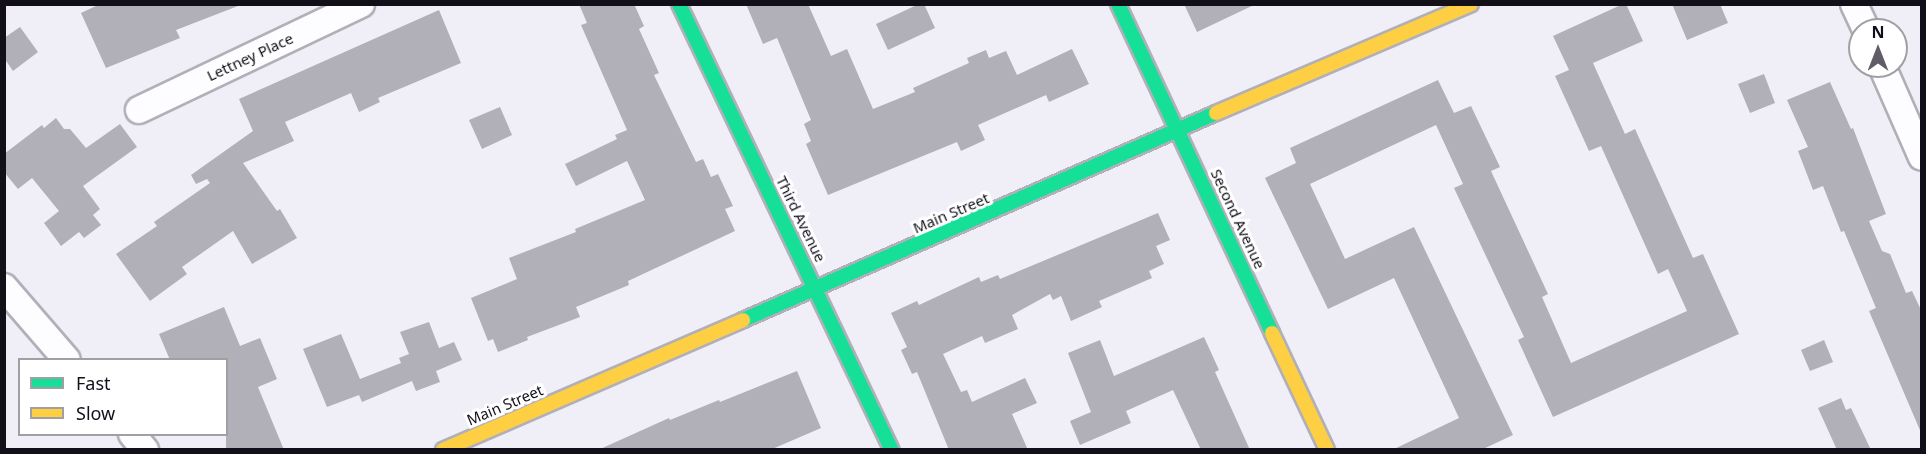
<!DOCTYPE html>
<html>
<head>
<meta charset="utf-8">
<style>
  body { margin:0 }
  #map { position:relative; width:1926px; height:454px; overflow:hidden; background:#f0eef7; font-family:"Noto Sans",sans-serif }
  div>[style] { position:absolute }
  .building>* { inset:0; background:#b1afb8 }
  .roads { filter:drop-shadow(2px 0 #b1afb8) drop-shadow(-2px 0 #b1afb8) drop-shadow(0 2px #b1afb8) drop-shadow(0 -2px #b1afb8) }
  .street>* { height:26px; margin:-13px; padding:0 13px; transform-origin:13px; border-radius:13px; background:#fdfcfe }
  .fast>* { height:14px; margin:-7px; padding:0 7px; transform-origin:7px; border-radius:7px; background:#16e098 }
  .slow>* { height:14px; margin:-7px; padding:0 7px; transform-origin:7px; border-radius:7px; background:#ffcf43 }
  span { translate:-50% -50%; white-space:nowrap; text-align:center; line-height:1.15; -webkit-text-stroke:6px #fff; paint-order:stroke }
  .street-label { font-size:15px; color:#120f19 }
  .frame { position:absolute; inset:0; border:6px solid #120f19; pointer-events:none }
  .legend { position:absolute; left:18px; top:358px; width:210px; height:78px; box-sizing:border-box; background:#fff; border:2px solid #a09fa3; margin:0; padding:8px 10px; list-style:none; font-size:18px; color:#120f19 }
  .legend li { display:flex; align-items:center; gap:12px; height:30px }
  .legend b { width:30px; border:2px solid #a09fa3 }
  .north { position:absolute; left:1848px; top:18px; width:60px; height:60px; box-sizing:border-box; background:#fff; border:2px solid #a09fa3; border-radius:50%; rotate:0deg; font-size:16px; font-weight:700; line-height:24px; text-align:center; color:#120f19 }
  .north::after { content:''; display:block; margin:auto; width:21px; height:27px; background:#605d67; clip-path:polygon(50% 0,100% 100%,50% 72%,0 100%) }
</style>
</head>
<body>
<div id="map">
  <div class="building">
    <i style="clip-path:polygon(100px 4px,238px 4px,238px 6px,176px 30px,180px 38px,106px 68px,81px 13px)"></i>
    <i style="clip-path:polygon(579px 4px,634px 4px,644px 26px,639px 29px,659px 73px,654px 75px,696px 162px,703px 159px,711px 177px,718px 174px,733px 206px,725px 209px,735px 231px,628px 281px,629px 285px,576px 307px,580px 317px,527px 337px,528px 340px,498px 352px,493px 339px,488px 341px,471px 298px,517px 279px,509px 258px,576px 232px,575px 229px,645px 200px,627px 161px,576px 186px,565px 164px,617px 139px,615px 135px,627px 130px,581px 25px,587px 23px)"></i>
    <i style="clip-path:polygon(746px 4px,808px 4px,831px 56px,847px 49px,873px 109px,915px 92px,913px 88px,969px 63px,967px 58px,986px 50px,989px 58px,1006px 51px,1017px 75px,1072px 49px,1089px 84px,1049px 102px,1046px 95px,978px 125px,985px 140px,961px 151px,957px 142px,828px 195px,806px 144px,811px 141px,804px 124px,811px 120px,777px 38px,763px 44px)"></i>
    <i style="clip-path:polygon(919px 4px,924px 4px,935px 28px,888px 50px,876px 24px)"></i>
    <i style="clip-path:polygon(1184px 4px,1256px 4px,1197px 32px)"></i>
    <i style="clip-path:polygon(1623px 4px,1626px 4px,1643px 41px,1593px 63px,1625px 134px,1635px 129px,1693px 258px,1703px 254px,1739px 334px,1553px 417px,1518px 340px,1524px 337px,1454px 188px,1463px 184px,1436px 125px,1310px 184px,1345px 259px,1414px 227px,1513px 435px,1481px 450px,1392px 450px,1459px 418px,1394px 278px,1328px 309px,1265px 178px,1296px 163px,1290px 148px,1438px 80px,1454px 113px,1471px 106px,1500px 167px,1491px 171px,1548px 294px,1542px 297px,1571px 363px,1687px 311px,1668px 269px,1658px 274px,1601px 146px,1589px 151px,1555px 76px,1569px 70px,1553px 36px)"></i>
    <i style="clip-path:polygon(1672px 4px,1720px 4px,1728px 23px,1687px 40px)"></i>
    <i style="clip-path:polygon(439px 10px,461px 63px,378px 98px,380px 102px,359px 112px,351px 93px,285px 122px,294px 141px,243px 163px,277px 211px,280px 209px,297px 238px,252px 264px,233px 231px,182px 267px,187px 274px,150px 301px,116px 254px,157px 226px,154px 222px,210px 183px,207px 179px,196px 184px,191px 175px,253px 131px,239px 99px)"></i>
    <i style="clip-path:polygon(20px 27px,38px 52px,13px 71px,4px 58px,4px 38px)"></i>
    <i style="clip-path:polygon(1764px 74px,1775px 103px,1750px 113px,1738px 84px)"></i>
    <i style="clip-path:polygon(1830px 82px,1851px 129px,1853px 128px,1886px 214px,1869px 221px,1882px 251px,1890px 254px,1906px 293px,1912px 291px,1922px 312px,1922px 435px,1869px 311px,1876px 308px,1844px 231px,1841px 232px,1823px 186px,1813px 190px,1798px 151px,1808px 147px,1787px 100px)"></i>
    <i style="clip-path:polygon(500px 107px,512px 135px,482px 149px,469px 120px)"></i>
    <i style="clip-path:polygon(56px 118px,64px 129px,70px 129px,86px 148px,120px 124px,137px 147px,83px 186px,100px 209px,93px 215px,101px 225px,84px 238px,79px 232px,61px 246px,44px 223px,59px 211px,32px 178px,18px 189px,4px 172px,4px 154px,42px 125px,44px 128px)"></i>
    <i style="clip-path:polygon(1158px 213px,1170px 240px,1156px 246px,1164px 264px,1149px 271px,1152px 278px,1099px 301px,1102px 307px,1071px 321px,1061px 296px,1053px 300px,1050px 294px,1012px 315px,1018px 329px,985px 343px,982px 336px,943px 354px,961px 392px,967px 390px,972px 402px,1025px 378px,1037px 403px,1012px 414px,1028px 450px,949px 450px,917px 372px,912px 374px,901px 350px,907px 347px,891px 313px,917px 301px,919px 305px,979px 277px,981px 282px,998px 275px,1000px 279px)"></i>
    <i style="clip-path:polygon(224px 307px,240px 346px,260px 338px,277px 379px,258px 387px,284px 450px,226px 450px,226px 360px,170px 360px,159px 334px)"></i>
    <i style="clip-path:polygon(429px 322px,439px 348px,454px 342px,462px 360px,436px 371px,440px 382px,416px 391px,412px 381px,362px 402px,359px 395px,327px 407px,303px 349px,341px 334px,360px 379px,401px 363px,399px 358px,409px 354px,400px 332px)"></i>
    <i style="clip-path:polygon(1204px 337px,1219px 370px,1215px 372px,1250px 450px,1201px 450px,1173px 390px,1126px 411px,1131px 423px,1080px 445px,1070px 421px,1091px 412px,1068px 353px,1100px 340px,1114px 376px)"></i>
    <i style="clip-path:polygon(1824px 340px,1833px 362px,1810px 371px,1801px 350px)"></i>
    <i style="clip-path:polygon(797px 371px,821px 428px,770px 450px,598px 450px,669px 418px,670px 420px,719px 400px,720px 402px)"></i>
    <i style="clip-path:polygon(1841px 398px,1846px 410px,1851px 408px,1871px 450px,1837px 450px,1818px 408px)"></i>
  </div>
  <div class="roads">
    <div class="street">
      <i style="left:1854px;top:4px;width:29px;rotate:65deg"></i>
      <i style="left:1882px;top:66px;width:99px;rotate:66.3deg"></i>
      <i style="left:139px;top:110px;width:246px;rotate:-25.5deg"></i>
      <i style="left:4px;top:287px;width:96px;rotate:49.2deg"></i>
      <i style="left:132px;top:434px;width:21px;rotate:51deg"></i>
    </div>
    <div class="fast">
      <i style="left:679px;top:4px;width:494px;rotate:64.5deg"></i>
      <i style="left:1118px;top:4px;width:363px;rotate:64.9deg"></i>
      <i style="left:743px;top:320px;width:516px;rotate:-23.64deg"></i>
    </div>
    <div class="slow">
      <i style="left:1216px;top:113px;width:277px;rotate:-23.1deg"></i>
      <i style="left:1272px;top:333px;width:129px;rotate:64.8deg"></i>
      <i style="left:443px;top:450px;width:327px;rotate:-23.4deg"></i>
    </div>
  </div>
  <div class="street-label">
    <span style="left:250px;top:57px;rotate:-25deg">Lettney Place</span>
    <span style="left:951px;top:213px;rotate:-23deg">Main Street</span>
    <span style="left:801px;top:219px;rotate:64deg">Third Avenue</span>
    <span style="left:1238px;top:219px;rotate:65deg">Second Avenue</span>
    <span style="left:505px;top:405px;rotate:-23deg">Main Street</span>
  </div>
  <div class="frame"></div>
  <ul class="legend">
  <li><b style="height:8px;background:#16e098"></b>Fast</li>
  <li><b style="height:8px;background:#ffcf43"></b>Slow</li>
  </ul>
  <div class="north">N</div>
</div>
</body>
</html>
